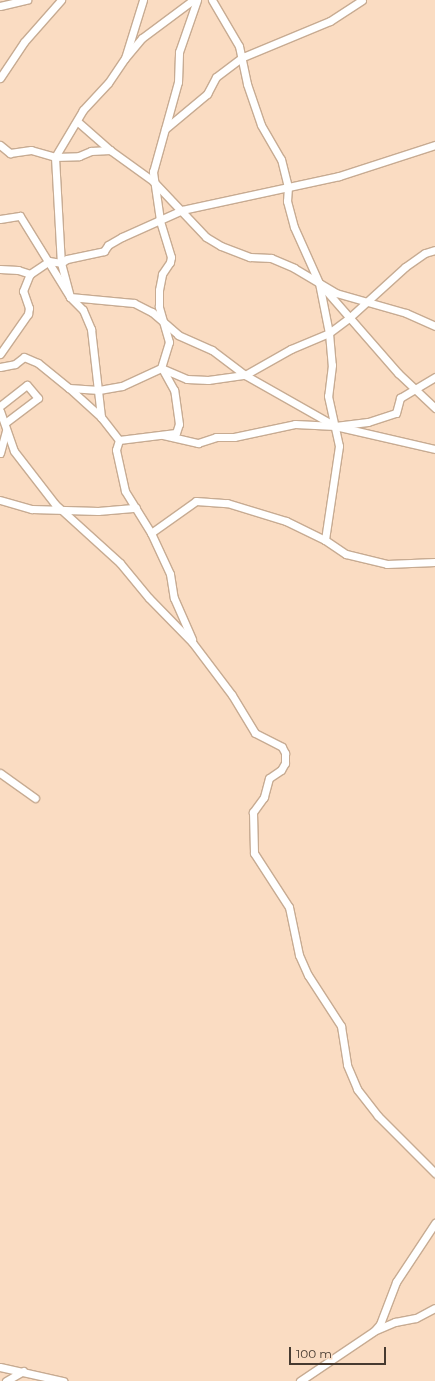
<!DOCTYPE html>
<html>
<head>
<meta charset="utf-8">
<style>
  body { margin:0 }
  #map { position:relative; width:435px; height:1381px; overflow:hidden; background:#fadcc2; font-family:Montserrat,sans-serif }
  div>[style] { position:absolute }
  .roads { filter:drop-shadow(1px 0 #c7ab92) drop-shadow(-1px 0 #c7ab92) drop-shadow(0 1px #c7ab92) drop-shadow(0 -1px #c7ab92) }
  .street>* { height:7px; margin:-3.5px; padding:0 3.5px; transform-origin:3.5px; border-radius:3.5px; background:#fff }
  span { translate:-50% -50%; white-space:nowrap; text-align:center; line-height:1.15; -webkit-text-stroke:4px #fadcc2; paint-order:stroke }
  .scale { position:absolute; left:289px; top:1347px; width:97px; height:18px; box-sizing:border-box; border:2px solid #463a30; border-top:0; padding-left:5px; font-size:12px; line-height:14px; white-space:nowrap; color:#463a30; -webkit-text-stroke:3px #fadcc2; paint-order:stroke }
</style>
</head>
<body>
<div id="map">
  <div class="roads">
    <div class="street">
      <i style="left:143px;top:0;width:61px;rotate:107.2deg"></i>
      <i style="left:125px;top:58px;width:30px;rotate:124deg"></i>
      <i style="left:108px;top:83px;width:37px;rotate:133deg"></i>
      <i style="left:83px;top:110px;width:55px;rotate:120.8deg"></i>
      <i style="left:55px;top:157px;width:106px;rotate:86.8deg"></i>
      <i style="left:61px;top:263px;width:35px;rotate:75deg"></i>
      <i style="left:70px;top:297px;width:64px;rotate:5.4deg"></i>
      <i style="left:134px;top:303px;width:20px;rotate:27deg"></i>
      <i style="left:152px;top:312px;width:35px;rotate:41deg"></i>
      <i style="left:178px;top:335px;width:37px;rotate:24deg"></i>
      <i style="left:212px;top:350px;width:41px;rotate:37.1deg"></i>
      <i style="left:245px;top:375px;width:103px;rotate:29.5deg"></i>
      <i style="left:335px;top:426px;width:103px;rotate:13deg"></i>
      <i style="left:212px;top:0;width:53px;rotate:59.6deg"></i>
      <i style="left:239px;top:46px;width:39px;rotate:78deg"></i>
      <i style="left:247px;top:84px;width:43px;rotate:71.1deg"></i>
      <i style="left:261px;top:125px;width:39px;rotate:60deg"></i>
      <i style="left:281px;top:159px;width:29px;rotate:76deg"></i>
      <i style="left:288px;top:187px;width:14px;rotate:94deg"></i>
      <i style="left:287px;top:201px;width:27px;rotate:75deg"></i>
      <i style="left:294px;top:227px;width:61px;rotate:65.9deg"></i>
      <i style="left:319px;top:283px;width:51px;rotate:78.7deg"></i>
      <i style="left:329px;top:333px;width:32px;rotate:85deg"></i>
      <i style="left:332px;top:365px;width:31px;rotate:97deg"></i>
      <i style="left:328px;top:396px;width:51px;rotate:77.6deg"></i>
      <i style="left:339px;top:446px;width:95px;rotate:98.5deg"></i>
      <i style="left:0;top:6px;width:28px;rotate:-13deg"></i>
      <i style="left:126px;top:57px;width:25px;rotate:-50deg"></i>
      <i style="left:142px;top:38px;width:64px;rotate:-36.7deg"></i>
      <i style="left:0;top:78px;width:43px;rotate:-56.3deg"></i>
      <i style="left:24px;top:42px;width:56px;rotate:-48.6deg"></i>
      <i style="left:78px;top:122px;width:43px;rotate:41.2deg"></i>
      <i style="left:165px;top:129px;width:55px;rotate:-39.8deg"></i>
      <i style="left:207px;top:94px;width:19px;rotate:-62deg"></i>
      <i style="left:216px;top:77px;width:34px;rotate:-37deg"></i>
      <i style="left:243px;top:57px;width:94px;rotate:-22.5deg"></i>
      <i style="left:330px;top:21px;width:38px;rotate:-33deg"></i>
      <i style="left:0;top:145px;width:13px;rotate:39deg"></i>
      <i style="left:10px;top:153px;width:21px;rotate:-8deg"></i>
      <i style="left:31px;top:150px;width:25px;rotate:16deg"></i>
      <i style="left:55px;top:157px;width:24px;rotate:-2deg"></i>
      <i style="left:79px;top:156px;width:13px;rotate:-23deg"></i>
      <i style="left:91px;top:151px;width:19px;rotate:-3deg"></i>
      <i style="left:110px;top:150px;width:53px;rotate:35.8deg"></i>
      <i style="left:153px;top:181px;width:77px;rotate:46.6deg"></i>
      <i style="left:206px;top:237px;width:17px;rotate:31deg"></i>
      <i style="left:221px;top:246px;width:31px;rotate:21deg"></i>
      <i style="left:250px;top:257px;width:21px;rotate:3deg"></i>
      <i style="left:271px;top:258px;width:25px;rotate:23deg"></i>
      <i style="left:294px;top:268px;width:49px;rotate:30.8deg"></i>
      <i style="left:336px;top:293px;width:73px;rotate:15.9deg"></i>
      <i style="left:406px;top:313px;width:32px;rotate:24deg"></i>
      <i style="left:0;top:219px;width:20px;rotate:-9deg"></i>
      <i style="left:20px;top:216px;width:95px;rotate:58.3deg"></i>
      <i style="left:70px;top:297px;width:18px;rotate:45deg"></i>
      <i style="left:83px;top:310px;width:21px;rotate:67deg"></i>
      <i style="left:91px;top:329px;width:89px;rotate:83.5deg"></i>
      <i style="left:101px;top:417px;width:29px;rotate:52deg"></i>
      <i style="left:119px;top:440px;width:10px;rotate:107deg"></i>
      <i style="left:116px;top:450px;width:42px;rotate:77.6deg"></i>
      <i style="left:125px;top:491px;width:49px;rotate:58.2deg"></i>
      <i style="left:151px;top:533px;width:45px;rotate:65.1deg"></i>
      <i style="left:170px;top:574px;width:24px;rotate:81deg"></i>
      <i style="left:174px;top:598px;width:45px;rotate:66.3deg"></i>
      <i style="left:0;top:269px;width:18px;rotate:3deg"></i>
      <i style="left:18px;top:270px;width:13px;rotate:18deg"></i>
      <i style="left:30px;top:274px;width:23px;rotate:-34deg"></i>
      <i style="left:49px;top:261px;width:12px;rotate:9deg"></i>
      <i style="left:61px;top:263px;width:7px;rotate:-34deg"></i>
      <i style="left:67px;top:259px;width:38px;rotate:-12deg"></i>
      <i style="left:104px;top:251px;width:7px;rotate:-56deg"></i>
      <i style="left:108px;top:245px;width:16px;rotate:-30deg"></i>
      <i style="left:122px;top:237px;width:66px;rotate:-24.2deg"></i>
      <i style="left:182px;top:210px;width:161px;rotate:-12.2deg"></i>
      <i style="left:339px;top:176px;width:101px;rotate:-17.9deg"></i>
      <i style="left:322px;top:286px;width:116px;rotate:48.9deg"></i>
      <i style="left:398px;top:373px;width:51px;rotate:43.4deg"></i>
      <i style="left:0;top:354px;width:49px;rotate:-55deg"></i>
      <i style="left:28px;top:314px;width:6px;rotate:-81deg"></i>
      <i style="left:29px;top:308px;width:18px;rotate:-109deg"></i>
      <i style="left:23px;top:291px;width:18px;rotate:-68deg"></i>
      <i style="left:0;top:367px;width:15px;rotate:-11deg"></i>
      <i style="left:15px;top:364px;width:11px;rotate:-38deg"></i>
      <i style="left:24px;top:357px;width:15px;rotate:23deg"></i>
      <i style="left:38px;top:363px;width:40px;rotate:39deg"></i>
      <i style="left:69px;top:388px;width:30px;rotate:4deg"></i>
      <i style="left:99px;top:390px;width:23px;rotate:-10deg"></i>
      <i style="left:122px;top:386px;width:43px;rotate:-24.8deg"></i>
      <i style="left:161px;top:368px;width:27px;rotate:-73deg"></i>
      <i style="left:169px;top:342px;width:37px;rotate:-106deg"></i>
      <i style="left:159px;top:306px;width:16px;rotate:-90deg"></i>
      <i style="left:159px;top:290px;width:16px;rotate:-79deg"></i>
      <i style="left:162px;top:274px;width:14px;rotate:-56deg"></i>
      <i style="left:170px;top:262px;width:5px;rotate:-79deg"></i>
      <i style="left:171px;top:257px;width:39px;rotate:-107deg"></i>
      <i style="left:160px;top:220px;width:49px;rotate:-98.3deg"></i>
      <i style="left:153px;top:172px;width:93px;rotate:-74.5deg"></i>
      <i style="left:178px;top:82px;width:30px;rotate:-88deg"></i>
      <i style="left:179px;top:52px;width:55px;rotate:-70.9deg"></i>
      <i style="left:161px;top:368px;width:28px;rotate:23deg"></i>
      <i style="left:187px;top:379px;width:21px;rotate:3deg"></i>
      <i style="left:208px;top:380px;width:37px;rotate:-8deg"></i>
      <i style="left:245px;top:375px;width:53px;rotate:-29.5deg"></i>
      <i style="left:291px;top:349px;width:41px;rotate:-22.8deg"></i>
      <i style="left:329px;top:333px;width:25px;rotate:-37deg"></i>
      <i style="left:349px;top:318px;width:76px;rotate:-42.3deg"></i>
      <i style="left:405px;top:267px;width:24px;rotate:-35deg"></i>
      <i style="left:425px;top:253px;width:10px;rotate:-17deg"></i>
      <i style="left:69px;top:388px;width:43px;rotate:42.2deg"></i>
      <i style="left:0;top:406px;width:34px;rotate:-38deg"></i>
      <i style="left:27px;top:385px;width:17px;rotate:50deg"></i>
      <i style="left:38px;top:398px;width:41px;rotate:142.9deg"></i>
      <i style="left:0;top:411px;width:42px;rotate:70.7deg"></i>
      <i style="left:14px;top:451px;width:67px;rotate:52.3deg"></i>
      <i style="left:55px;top:504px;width:88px;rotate:42.2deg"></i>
      <i style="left:120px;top:563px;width:45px;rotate:50.4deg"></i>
      <i style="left:149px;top:598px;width:62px;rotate:45.7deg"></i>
      <i style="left:192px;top:642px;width:66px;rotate:53deg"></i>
      <i style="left:232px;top:695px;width:44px;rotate:58.8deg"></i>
      <i style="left:255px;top:733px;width:30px;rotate:27deg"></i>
      <i style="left:282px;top:747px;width:7px;rotate:63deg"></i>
      <i style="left:285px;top:753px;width:10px;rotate:90deg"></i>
      <i style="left:285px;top:763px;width:8px;rotate:120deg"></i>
      <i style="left:281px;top:770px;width:14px;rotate:146deg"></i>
      <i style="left:269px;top:778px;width:20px;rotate:105deg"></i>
      <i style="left:264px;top:797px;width:19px;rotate:126deg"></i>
      <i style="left:253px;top:812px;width:41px;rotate:88.6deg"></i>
      <i style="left:254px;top:853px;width:64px;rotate:57.1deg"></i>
      <i style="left:289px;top:907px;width:49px;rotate:78.2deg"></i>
      <i style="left:299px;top:955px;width:22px;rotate:66deg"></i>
      <i style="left:308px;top:975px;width:61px;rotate:57.1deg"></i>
      <i style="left:341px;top:1026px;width:39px;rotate:81deg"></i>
      <i style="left:347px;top:1065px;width:26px;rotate:67deg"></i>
      <i style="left:357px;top:1089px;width:34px;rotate:52deg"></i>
      <i style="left:378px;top:1116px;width:81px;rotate:45deg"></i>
      <i style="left:163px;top:435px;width:36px;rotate:13deg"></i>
      <i style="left:198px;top:443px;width:19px;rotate:-18deg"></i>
      <i style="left:216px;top:437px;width:18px"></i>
      <i style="left:234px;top:437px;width:62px;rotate:-12deg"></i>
      <i style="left:295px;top:424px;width:40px;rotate:2.9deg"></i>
      <i style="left:335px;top:426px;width:33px;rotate:-7deg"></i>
      <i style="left:368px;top:422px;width:29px;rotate:-18deg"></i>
      <i style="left:396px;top:413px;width:16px;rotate:-75deg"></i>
      <i style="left:400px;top:398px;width:41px;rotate:-31deg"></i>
      <i style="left:119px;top:440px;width:57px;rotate:-7deg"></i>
      <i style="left:176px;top:433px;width:9px;rotate:-72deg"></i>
      <i style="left:179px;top:424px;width:34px;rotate:-98deg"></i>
      <i style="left:174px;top:390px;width:25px;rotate:-119deg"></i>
      <i style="left:0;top:453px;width:23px;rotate:-75deg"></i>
      <i style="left:0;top:500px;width:33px;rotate:16deg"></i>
      <i style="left:32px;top:509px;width:66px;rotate:1.7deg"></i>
      <i style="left:98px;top:511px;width:38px;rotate:-5deg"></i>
      <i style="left:151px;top:533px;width:55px;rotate:-35.4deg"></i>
      <i style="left:196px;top:501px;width:31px;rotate:4deg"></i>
      <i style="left:227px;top:503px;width:62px;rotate:17deg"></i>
      <i style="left:286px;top:521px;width:43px;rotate:26deg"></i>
      <i style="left:325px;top:540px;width:25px;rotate:34deg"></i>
      <i style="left:346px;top:554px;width:42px;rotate:13.7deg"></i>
      <i style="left:387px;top:564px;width:48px;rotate:-2.4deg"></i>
      <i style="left:0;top:773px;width:43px;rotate:35.5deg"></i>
      <i style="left:376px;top:1330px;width:21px;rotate:-23deg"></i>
      <i style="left:395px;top:1322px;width:21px;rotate:-11deg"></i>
      <i style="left:416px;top:1318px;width:21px;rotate:-28deg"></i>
      <i style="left:0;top:1367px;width:65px;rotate:12.5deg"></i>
      <i style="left:6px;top:1381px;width:20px;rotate:-30deg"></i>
      <i style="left:300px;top:1381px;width:89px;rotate:-34deg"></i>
      <i style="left:374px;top:1331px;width:9px;rotate:-49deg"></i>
      <i style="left:380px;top:1324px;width:45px;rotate:-69.1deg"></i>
      <i style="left:396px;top:1282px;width:71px;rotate:-56.5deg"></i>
    </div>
  </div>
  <div class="scale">100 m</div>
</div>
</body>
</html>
